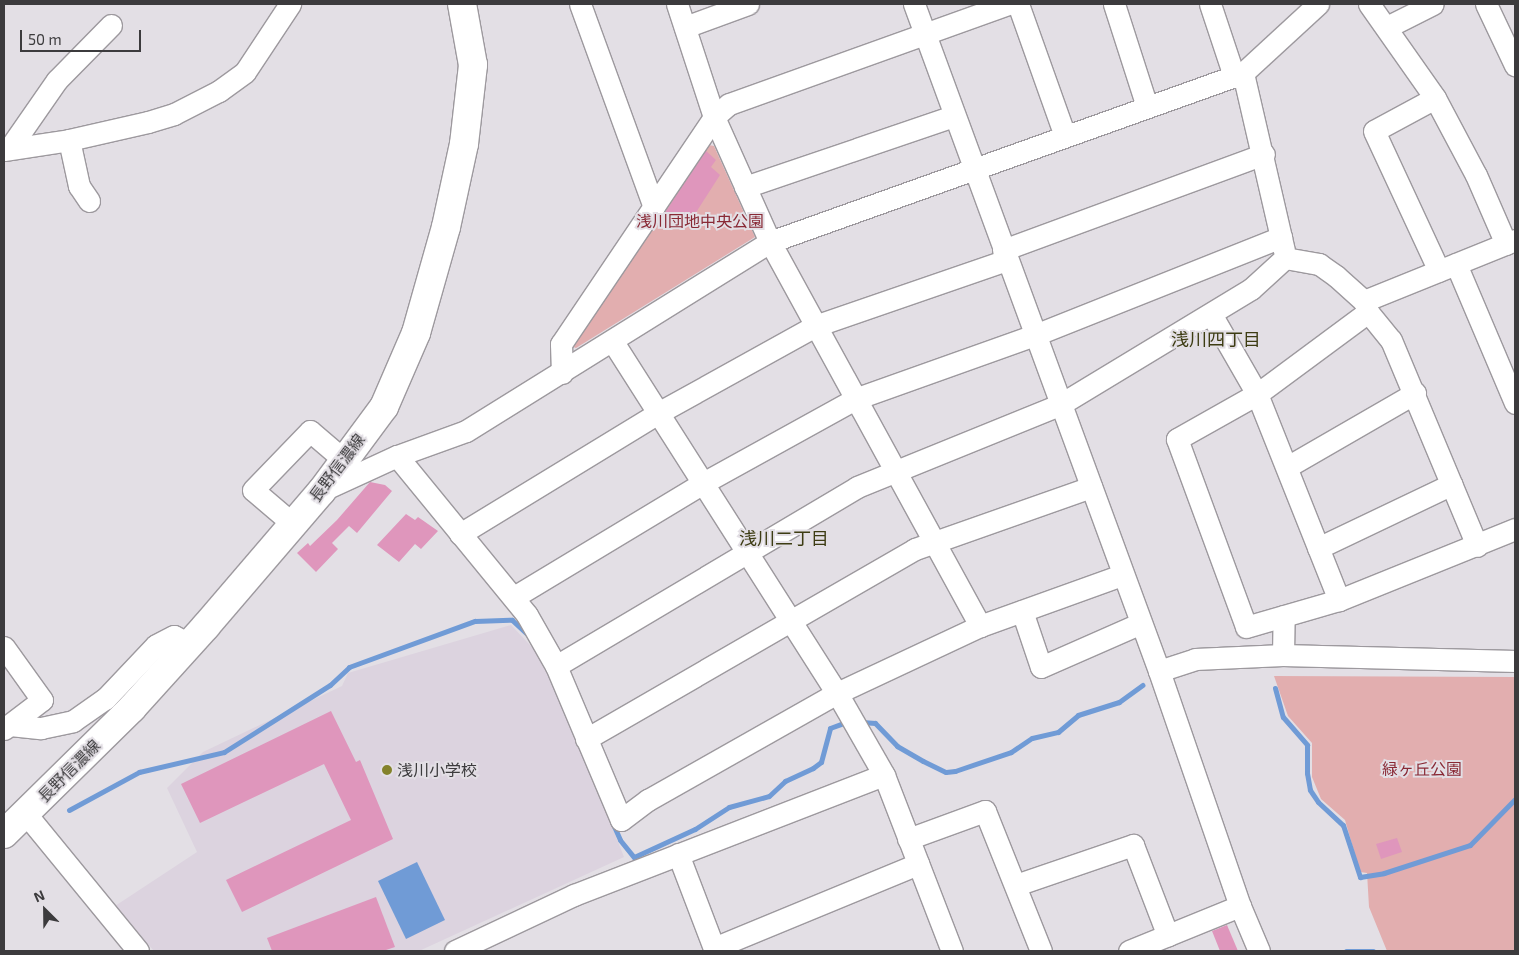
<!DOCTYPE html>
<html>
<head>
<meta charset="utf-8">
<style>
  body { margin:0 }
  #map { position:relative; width:1519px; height:955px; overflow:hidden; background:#e3dfe5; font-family:"Exo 2","Noto Sans JP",sans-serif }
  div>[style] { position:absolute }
  .built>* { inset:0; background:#dcd3df }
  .green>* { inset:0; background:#e2aeaf }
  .water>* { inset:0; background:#709bd6 }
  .stream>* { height:5px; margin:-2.5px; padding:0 2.5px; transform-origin:2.5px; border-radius:2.5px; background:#709bd6 }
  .building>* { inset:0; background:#df96bc }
  .roads { filter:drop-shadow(1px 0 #9d999e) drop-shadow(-1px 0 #9d999e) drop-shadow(0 1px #9d999e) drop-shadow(0 -1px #9d999e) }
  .minor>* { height:21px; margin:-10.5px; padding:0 10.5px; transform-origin:10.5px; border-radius:10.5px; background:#fff }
  .major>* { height:28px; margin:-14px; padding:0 14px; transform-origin:14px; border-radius:14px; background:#fff }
  .dots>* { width:14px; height:14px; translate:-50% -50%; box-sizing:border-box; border:2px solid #e3dfe5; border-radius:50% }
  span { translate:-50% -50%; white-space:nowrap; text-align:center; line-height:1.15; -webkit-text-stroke:4px #e3dfe5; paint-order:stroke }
  .park-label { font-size:16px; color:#892935 }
  .street-label { font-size:16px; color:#3c3b3d }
  .poi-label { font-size:16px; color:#3c3b3d }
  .left { translate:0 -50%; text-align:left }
  .neighbourhood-label { font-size:18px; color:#3d3c13 }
  .frame { position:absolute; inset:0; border:5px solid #3c3b3d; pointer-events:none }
  .north { position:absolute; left:20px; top:885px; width:50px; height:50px; -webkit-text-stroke:4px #e3dfe5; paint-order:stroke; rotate:337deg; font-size:14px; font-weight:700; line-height:20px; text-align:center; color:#3c3b3d }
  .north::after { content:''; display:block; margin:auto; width:18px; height:22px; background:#3c3b3d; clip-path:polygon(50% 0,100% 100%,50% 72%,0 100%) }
  .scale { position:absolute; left:20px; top:30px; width:121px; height:22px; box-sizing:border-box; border:2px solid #3c3b3d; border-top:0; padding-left:6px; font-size:15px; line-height:18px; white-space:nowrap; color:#3c3b3d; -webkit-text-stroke:4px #e3dfe5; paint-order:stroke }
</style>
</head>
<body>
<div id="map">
  <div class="built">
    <i style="clip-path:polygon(511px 625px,547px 663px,624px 857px,419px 951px,154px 951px,115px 906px,197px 852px,167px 788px,203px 752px,342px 686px,348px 673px)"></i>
  </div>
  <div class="green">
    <i style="clip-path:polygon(703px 144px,714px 146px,755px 237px,576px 348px,573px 347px,570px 339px)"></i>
    <i style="clip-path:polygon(1274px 676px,1515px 677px,1515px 951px,1387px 951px,1369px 907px,1367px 873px,1360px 872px,1345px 820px,1321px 799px,1312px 777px,1312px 743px,1288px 716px)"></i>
  </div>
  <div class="water">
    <i style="clip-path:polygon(417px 862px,445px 920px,406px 939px,378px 881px)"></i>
  </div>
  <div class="stream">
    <i style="left:1275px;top:688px;width:30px;rotate:75deg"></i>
    <i style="left:1283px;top:717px;width:37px;rotate:49deg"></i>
    <i style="left:1307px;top:745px;width:28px;rotate:90deg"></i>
    <i style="left:1307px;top:773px;width:17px;rotate:80deg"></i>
    <i style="left:1310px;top:790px;width:14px;rotate:56deg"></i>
    <i style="left:1318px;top:802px;width:34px;rotate:43deg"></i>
    <i style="left:1343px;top:825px;width:55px;rotate:71.9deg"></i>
    <i style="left:1360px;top:877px;width:24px;rotate:-9deg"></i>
    <i style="left:1384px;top:873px;width:90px;rotate:-18deg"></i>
    <i style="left:1470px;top:845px;width:64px;rotate:-45.6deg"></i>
    <i style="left:862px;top:722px;width:13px;rotate:4deg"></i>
    <i style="left:875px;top:723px;width:32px;rotate:46deg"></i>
    <i style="left:897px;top:746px;width:30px;rotate:30deg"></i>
    <i style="left:923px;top:761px;width:25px;rotate:26deg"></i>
    <i style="left:946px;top:772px;width:9px;rotate:-6deg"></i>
    <i style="left:955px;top:771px;width:59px;rotate:-18.7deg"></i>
    <i style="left:1011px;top:752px;width:25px;rotate:-34deg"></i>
    <i style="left:1032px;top:738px;width:27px;rotate:-13deg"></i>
    <i style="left:1058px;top:732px;width:26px;rotate:-40deg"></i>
    <i style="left:1078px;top:715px;width:43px;rotate:-17.6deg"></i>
    <i style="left:1119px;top:702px;width:29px;rotate:-36deg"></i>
    <i style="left:69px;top:810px;width:80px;rotate:-28.5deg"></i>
    <i style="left:139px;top:772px;width:87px;rotate:-13.2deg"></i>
    <i style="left:224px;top:752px;width:125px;rotate:-32.3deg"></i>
    <i style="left:330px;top:685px;width:26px;rotate:-43deg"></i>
    <i style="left:349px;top:667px;width:134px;rotate:-20.1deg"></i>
    <i style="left:475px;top:621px;width:37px;rotate:-2deg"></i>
    <i style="left:512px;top:620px;width:22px;rotate:43deg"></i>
    <i style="left:613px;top:824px;width:17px;rotate:66deg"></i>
    <i style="left:620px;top:840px;width:22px;rotate:51deg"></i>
    <i style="left:634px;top:857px;width:67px;rotate:-24.7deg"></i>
    <i style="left:695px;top:829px;width:40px;rotate:-32.9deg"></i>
    <i style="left:729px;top:807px;width:41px;rotate:-15.4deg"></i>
    <i style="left:769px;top:796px;width:22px;rotate:-43deg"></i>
    <i style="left:785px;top:781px;width:31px;rotate:-25deg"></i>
    <i style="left:813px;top:768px;width:10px;rotate:-37deg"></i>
    <i style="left:821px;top:762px;width:35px;rotate:-75deg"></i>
    <i style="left:830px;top:728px;width:12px;rotate:-20deg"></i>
    <i style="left:1346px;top:951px;width:27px"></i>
  </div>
  <div class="building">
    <i style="clip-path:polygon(706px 151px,716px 160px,711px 167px,720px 175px,686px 228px,664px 214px)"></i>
    <i style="clip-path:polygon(370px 482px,385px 485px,392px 491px,357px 533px,349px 526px,332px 543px,338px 549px,316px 572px,297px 553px,308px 543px,310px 546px,337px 520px)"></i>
    <i style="clip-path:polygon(406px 514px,415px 520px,418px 517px,438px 531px,421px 549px,415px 544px,399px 562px,377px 545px)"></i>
    <i style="clip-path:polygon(331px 711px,356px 762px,360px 760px,393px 839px,242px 912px,226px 880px,351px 820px,324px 764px,200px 823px,181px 784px)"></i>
    <i style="clip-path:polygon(1397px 838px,1402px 852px,1381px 859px,1376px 844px)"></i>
    <i style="clip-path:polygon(376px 897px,395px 947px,383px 951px,272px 951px,267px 938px)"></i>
    <i style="clip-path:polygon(1227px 925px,1238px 951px,1220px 951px,1212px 931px)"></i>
  </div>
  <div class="roads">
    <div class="minor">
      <i style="left:580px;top:4px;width:216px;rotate:70deg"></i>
      <i style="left:677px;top:4px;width:119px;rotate:71.9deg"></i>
      <i style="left:714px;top:117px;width:137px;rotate:65.9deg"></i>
      <i style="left:770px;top:242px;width:438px;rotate:61.3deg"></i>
      <i style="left:914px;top:4px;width:711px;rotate:69.83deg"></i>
      <i style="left:1159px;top:671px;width:249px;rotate:71deg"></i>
      <i style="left:1240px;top:906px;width:49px;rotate:67.1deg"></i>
      <i style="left:1018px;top:4px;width:140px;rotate:70.4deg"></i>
      <i style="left:1114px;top:4px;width:108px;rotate:72.2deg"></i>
      <i style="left:1210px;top:4px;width:76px;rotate:71.6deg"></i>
      <i style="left:1369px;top:4px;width:115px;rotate:54.9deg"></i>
      <i style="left:1435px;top:98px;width:87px;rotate:62deg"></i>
      <i style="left:1476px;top:175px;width:75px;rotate:66.5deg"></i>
      <i style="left:1486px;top:4px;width:68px;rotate:64.6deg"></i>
      <i style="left:685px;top:27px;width:67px;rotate:-20.1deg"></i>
      <i style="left:1387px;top:27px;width:51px;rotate:-26.6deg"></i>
      <i style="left:1243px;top:73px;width:182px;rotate:77deg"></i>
      <i style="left:1435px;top:98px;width:69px;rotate:151.6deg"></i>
      <i style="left:1374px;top:131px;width:154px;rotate:65.1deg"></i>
      <i style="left:69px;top:140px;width:47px;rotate:77.7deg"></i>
      <i style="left:79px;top:186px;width:18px;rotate:56deg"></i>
      <i style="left:9px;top:149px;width:84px;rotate:-55.2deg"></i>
      <i style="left:57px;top:80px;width:77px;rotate:-45.5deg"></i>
      <i style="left:4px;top:150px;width:66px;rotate:-8.7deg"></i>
      <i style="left:69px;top:140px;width:81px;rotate:-12.8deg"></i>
      <i style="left:148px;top:122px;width:27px;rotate:-17deg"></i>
      <i style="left:174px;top:114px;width:51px;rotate:-27.1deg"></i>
      <i style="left:219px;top:91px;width:32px;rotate:-36deg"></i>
      <i style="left:245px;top:72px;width:82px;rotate:-56.5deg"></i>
      <i style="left:745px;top:187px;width:221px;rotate:-18.8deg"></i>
      <i style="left:1003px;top:250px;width:278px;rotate:-20.2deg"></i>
      <i style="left:1285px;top:258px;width:35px;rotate:10deg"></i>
      <i style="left:1319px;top:264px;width:21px;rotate:35deg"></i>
      <i style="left:1336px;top:276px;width:38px;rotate:42deg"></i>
      <i style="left:1364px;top:301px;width:12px;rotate:70deg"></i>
      <i style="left:1368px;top:312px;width:36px;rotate:51deg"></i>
      <i style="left:1391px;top:340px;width:223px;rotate:67.3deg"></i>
      <i style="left:1456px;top:264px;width:151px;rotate:67deg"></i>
      <i style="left:1364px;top:301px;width:163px;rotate:-22deg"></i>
      <i style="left:1368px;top:312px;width:138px;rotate:143.5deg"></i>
      <i style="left:1257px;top:394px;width:92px;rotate:150.6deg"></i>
      <i style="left:1177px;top:439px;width:200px;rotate:69.8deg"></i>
      <i style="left:1246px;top:627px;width:97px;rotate:-16.2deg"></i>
      <i style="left:1339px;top:600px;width:190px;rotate:-22deg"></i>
      <i style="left:1211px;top:314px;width:92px;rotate:60.1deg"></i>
      <i style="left:1257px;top:394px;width:222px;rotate:68.3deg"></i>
      <i style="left:613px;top:342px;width:416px;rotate:57.5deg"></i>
      <i style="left:837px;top:693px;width:95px;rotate:60.2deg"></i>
      <i style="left:884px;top:775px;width:189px;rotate:68.9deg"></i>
      <i style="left:562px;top:373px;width:29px;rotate:-92deg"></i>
      <i style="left:561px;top:344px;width:274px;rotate:-56deg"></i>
      <i style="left:714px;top:117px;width:20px;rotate:-41deg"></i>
      <i style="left:729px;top:104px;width:296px;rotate:-19.7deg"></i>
      <i style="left:397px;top:456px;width:205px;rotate:50.7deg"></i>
      <i style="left:527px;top:615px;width:59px;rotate:60.4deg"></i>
      <i style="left:556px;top:666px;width:167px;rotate:67.1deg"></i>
      <i style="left:621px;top:820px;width:34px;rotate:-37deg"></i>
      <i style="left:648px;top:800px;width:217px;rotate:-29.5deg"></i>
      <i style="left:837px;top:693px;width:158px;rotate:-25.1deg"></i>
      <i style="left:980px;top:626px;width:151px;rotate:-19.8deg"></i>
      <i style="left:1287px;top:467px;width:148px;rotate:-30deg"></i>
      <i style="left:323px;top:490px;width:81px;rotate:-24.7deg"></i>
      <i style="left:397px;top:456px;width:73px;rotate:-19.9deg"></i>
      <i style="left:466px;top:431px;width:358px;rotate:-31.9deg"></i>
      <i style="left:770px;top:242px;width:502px;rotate:-19.66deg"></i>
      <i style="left:1243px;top:73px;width:102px;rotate:-42.6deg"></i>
      <i style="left:293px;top:524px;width:52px;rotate:-139.6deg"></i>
      <i style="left:253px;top:490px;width:82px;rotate:-46deg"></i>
      <i style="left:310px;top:431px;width:45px;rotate:40.5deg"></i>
      <i style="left:460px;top:534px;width:232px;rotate:-31.4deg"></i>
      <i style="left:658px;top:413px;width:179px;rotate:-29deg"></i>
      <i style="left:815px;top:326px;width:203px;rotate:-19deg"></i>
      <i style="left:1318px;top:548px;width:148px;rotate:-25.5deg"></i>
      <i style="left:514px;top:597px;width:221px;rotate:-31.1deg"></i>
      <i style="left:703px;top:483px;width:174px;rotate:-28.9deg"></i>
      <i style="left:855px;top:399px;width:191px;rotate:-19.6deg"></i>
      <i style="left:1035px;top:335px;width:265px;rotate:-21.7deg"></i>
      <i style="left:1022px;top:611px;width:59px;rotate:71.3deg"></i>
      <i style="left:1041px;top:667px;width:109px;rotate:-23.7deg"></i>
      <i style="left:4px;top:647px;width:65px;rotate:54.4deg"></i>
      <i style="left:42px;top:700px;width:48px;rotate:142.7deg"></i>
      <i style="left:1283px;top:655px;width:39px;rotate:-89deg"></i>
      <i style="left:556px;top:666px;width:350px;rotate:-30.7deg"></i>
      <i style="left:857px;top:487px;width:220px;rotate:-22.1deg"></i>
      <i style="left:1061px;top:404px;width:222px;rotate:-31.2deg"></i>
      <i style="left:1251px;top:289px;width:46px;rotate:-42.4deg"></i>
      <i style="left:1159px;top:671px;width:38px;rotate:-18deg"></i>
      <i style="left:1195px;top:659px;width:88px;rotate:-2.6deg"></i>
      <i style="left:1283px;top:655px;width:232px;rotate:1.5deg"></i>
      <i style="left:10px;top:725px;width:31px;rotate:6deg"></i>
      <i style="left:41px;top:728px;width:33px;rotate:-12deg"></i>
      <i style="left:73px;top:721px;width:39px;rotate:-35deg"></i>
      <i style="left:105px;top:699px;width:74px;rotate:-46.6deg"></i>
      <i style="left:156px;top:645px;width:20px;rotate:-27deg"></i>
      <i style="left:174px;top:636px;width:17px;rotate:28deg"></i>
      <i style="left:586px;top:739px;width:380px;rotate:-30deg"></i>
      <i style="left:915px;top:549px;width:187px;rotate:-19.4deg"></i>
      <i style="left:26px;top:814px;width:177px;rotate:50.7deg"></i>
      <i style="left:908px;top:839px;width:82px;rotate:-20deg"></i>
      <i style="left:985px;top:811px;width:151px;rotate:68.2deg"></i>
      <i style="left:678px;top:854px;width:104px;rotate:69.1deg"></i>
      <i style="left:1016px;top:885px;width:124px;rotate:-18.9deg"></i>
      <i style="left:1133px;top:845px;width:97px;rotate:69deg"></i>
      <i style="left:714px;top:948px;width:221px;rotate:-22.4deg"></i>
      <i style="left:455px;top:951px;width:132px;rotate:-25.2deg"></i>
      <i style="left:574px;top:895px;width:332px;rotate:-21.2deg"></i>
      <i style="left:1129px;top:951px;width:120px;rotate:-22.1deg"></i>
    </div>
    <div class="major">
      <i style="left:4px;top:834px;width:180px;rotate:-44.5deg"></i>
      <i style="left:132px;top:708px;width:110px;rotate:-47.9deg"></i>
      <i style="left:206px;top:626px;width:177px;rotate:-49.4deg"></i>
      <i style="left:321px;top:492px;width:106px;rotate:-53.5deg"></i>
      <i style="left:384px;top:407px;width:81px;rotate:-66.6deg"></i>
      <i style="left:416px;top:333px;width:110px;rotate:-74.2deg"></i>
      <i style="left:446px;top:227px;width:85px;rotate:-77.8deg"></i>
      <i style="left:464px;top:144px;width:80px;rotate:-83.5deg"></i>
      <i style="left:473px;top:65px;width:62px;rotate:-100.2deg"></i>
    </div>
  </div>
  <div class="dots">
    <i style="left:387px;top:770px;background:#84822b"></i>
  </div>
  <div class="park-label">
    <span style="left:700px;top:221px">浅川団地中央公園</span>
    <span style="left:1422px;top:769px">緑ヶ丘公園</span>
  </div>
  <div class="street-label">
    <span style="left:337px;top:468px;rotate:-53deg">長野信濃線</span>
    <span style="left:69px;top:771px;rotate:-45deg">長野信濃線</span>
  </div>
  <div class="poi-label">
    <span class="left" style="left:397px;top:770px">浅川小学校</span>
  </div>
  <div class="neighbourhood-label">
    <span style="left:1216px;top:339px">浅川四丁目</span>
    <span style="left:784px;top:538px">浅川二丁目</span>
  </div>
  <div class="frame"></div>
  <div class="north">N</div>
  <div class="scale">50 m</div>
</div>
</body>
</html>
